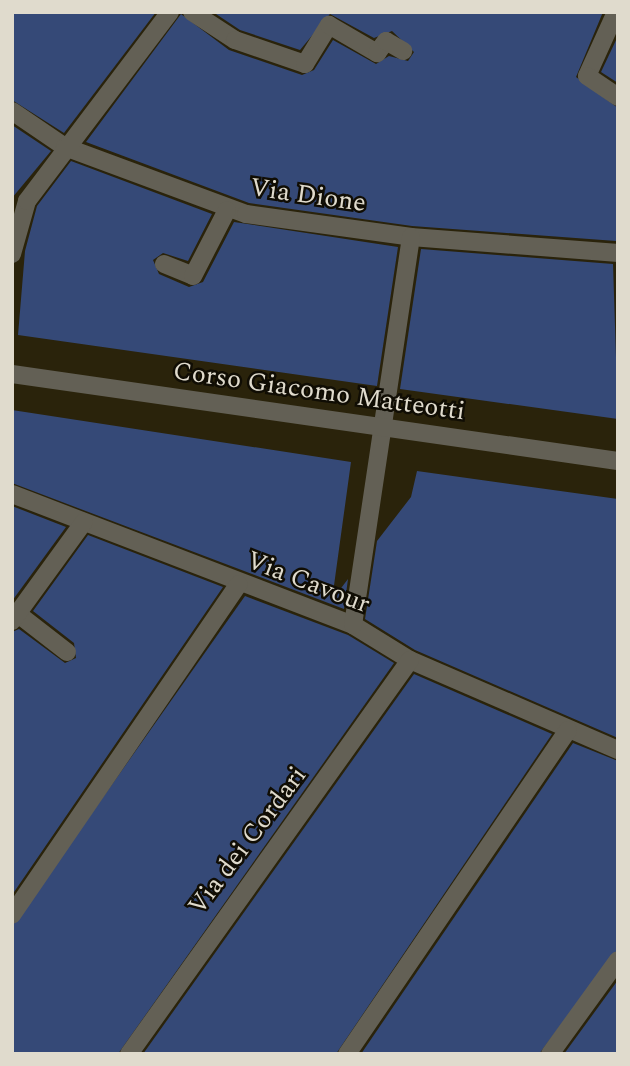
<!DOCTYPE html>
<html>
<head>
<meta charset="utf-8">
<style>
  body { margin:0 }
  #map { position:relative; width:630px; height:1066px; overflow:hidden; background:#2a230b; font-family:Spectral,serif }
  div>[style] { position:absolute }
  .building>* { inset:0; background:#354977 }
  .pedestrian>* { height:18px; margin:-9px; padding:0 9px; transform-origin:9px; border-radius:9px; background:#636055 }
  .minor>* { height:18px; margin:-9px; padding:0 9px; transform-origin:9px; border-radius:9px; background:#636055 }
  .tertiary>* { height:18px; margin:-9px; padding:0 9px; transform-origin:9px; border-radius:9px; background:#636055 }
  span { translate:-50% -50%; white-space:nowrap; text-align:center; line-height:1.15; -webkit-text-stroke:5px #100d04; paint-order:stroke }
  .street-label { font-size:26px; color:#e0dbcd }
  .frame { position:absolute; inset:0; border:14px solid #e0dbcd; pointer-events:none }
</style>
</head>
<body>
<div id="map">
  <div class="building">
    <i style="clip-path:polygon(12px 12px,156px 12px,64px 133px,12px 100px)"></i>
    <i style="clip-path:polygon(213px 12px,603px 12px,576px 77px,618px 108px,616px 241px,412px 226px,249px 203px,86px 142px,181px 14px,229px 50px,302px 75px,314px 70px,333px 40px,376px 64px,389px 56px,408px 61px,414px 52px,392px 31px,374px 38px,330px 14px,300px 50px,240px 30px)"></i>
    <i style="clip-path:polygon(618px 36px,618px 83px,601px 72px)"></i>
    <i style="clip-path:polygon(12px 125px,51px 151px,12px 198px)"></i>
    <i style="clip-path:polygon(71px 161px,212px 214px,188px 261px,163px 253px,153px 260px,159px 274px,189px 287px,203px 282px,234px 222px,398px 247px,377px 386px,18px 335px,25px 251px,37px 206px)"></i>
    <i style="clip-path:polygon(421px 249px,613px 264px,618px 419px,400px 389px)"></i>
    <i style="clip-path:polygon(12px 410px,351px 462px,332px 600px,348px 579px,344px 609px,12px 483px)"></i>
    <i style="clip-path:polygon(417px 471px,618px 499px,618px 738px,415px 650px,365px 619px,377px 541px,411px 497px)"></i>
    <i style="clip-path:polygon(12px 506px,66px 527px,12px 601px)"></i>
    <i style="clip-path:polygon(88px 535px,223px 587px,12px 895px,12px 632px,19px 629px,65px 663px,76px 658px,74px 643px,33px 611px)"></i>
    <i style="clip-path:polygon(245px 596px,348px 635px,394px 663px,118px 1054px,12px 1054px,12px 926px)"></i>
    <i style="clip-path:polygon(414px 674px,552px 734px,336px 1054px,143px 1054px)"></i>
    <i style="clip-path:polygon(573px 743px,618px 761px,618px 949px,539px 1054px,361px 1054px)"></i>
    <i style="clip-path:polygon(618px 980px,618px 1054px,564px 1054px)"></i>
  </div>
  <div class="pedestrian">
    <i style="left:192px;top:12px;width:51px;rotate:33.1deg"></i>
    <i style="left:235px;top:40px;width:74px;rotate:18.9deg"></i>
    <i style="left:305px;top:64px;width:46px;rotate:-58.4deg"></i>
    <i style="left:329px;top:25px;width:56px;rotate:30.3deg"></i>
    <i style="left:377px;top:53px;width:15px;rotate:-53deg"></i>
    <i style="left:386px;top:41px;width:20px;rotate:30deg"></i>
    <i style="left:616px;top:12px;width:70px;rotate:114.4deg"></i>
    <i style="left:587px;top:76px;width:37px;rotate:34deg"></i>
    <i style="left:12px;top:111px;width:64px;rotate:34.2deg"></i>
    <i style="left:65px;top:147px;width:193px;rotate:20.3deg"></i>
    <i style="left:246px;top:214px;width:167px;rotate:7.9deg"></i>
    <i style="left:411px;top:237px;width:208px;rotate:4.4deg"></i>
    <i style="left:164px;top:264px;width:31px;rotate:22deg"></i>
    <i style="left:193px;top:276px;width:74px;rotate:-62.7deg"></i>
    <i style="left:12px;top:494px;width:365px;rotate:21deg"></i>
    <i style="left:353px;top:625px;width:67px;rotate:31.6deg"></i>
    <i style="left:410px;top:660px;width:227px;rotate:23.4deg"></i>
    <i style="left:18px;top:614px;width:62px;rotate:37.8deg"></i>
    <i style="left:12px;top:621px;width:122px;rotate:-54deg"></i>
    <i style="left:353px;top:625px;width:392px;rotate:-81.5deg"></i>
    <i style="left:12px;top:915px;width:401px;rotate:-55.6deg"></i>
    <i style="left:129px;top:1054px;width:484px;rotate:-54.5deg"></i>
    <i style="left:347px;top:1054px;width:392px;rotate:-55.7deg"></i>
    <i style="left:550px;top:1054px;width:116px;rotate:-54.1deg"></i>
  </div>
  <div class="minor">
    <i style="left:12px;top:254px;width:55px;rotate:-74.2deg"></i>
    <i style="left:27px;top:201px;width:237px;rotate:-52.9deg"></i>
  </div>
  <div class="tertiary">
    <i style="left:12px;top:374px;width:612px;rotate:8.17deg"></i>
  </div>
  <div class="street-label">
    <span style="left:308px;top:196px;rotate:8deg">Via Dione</span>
    <span style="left:319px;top:392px;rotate:8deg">Corso Giacomo Matteotti</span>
    <span style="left:308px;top:583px;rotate:21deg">Via Cavour</span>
    <span style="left:248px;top:841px;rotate:-53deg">Via dei Cordari</span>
  </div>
  <div class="frame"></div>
</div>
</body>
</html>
